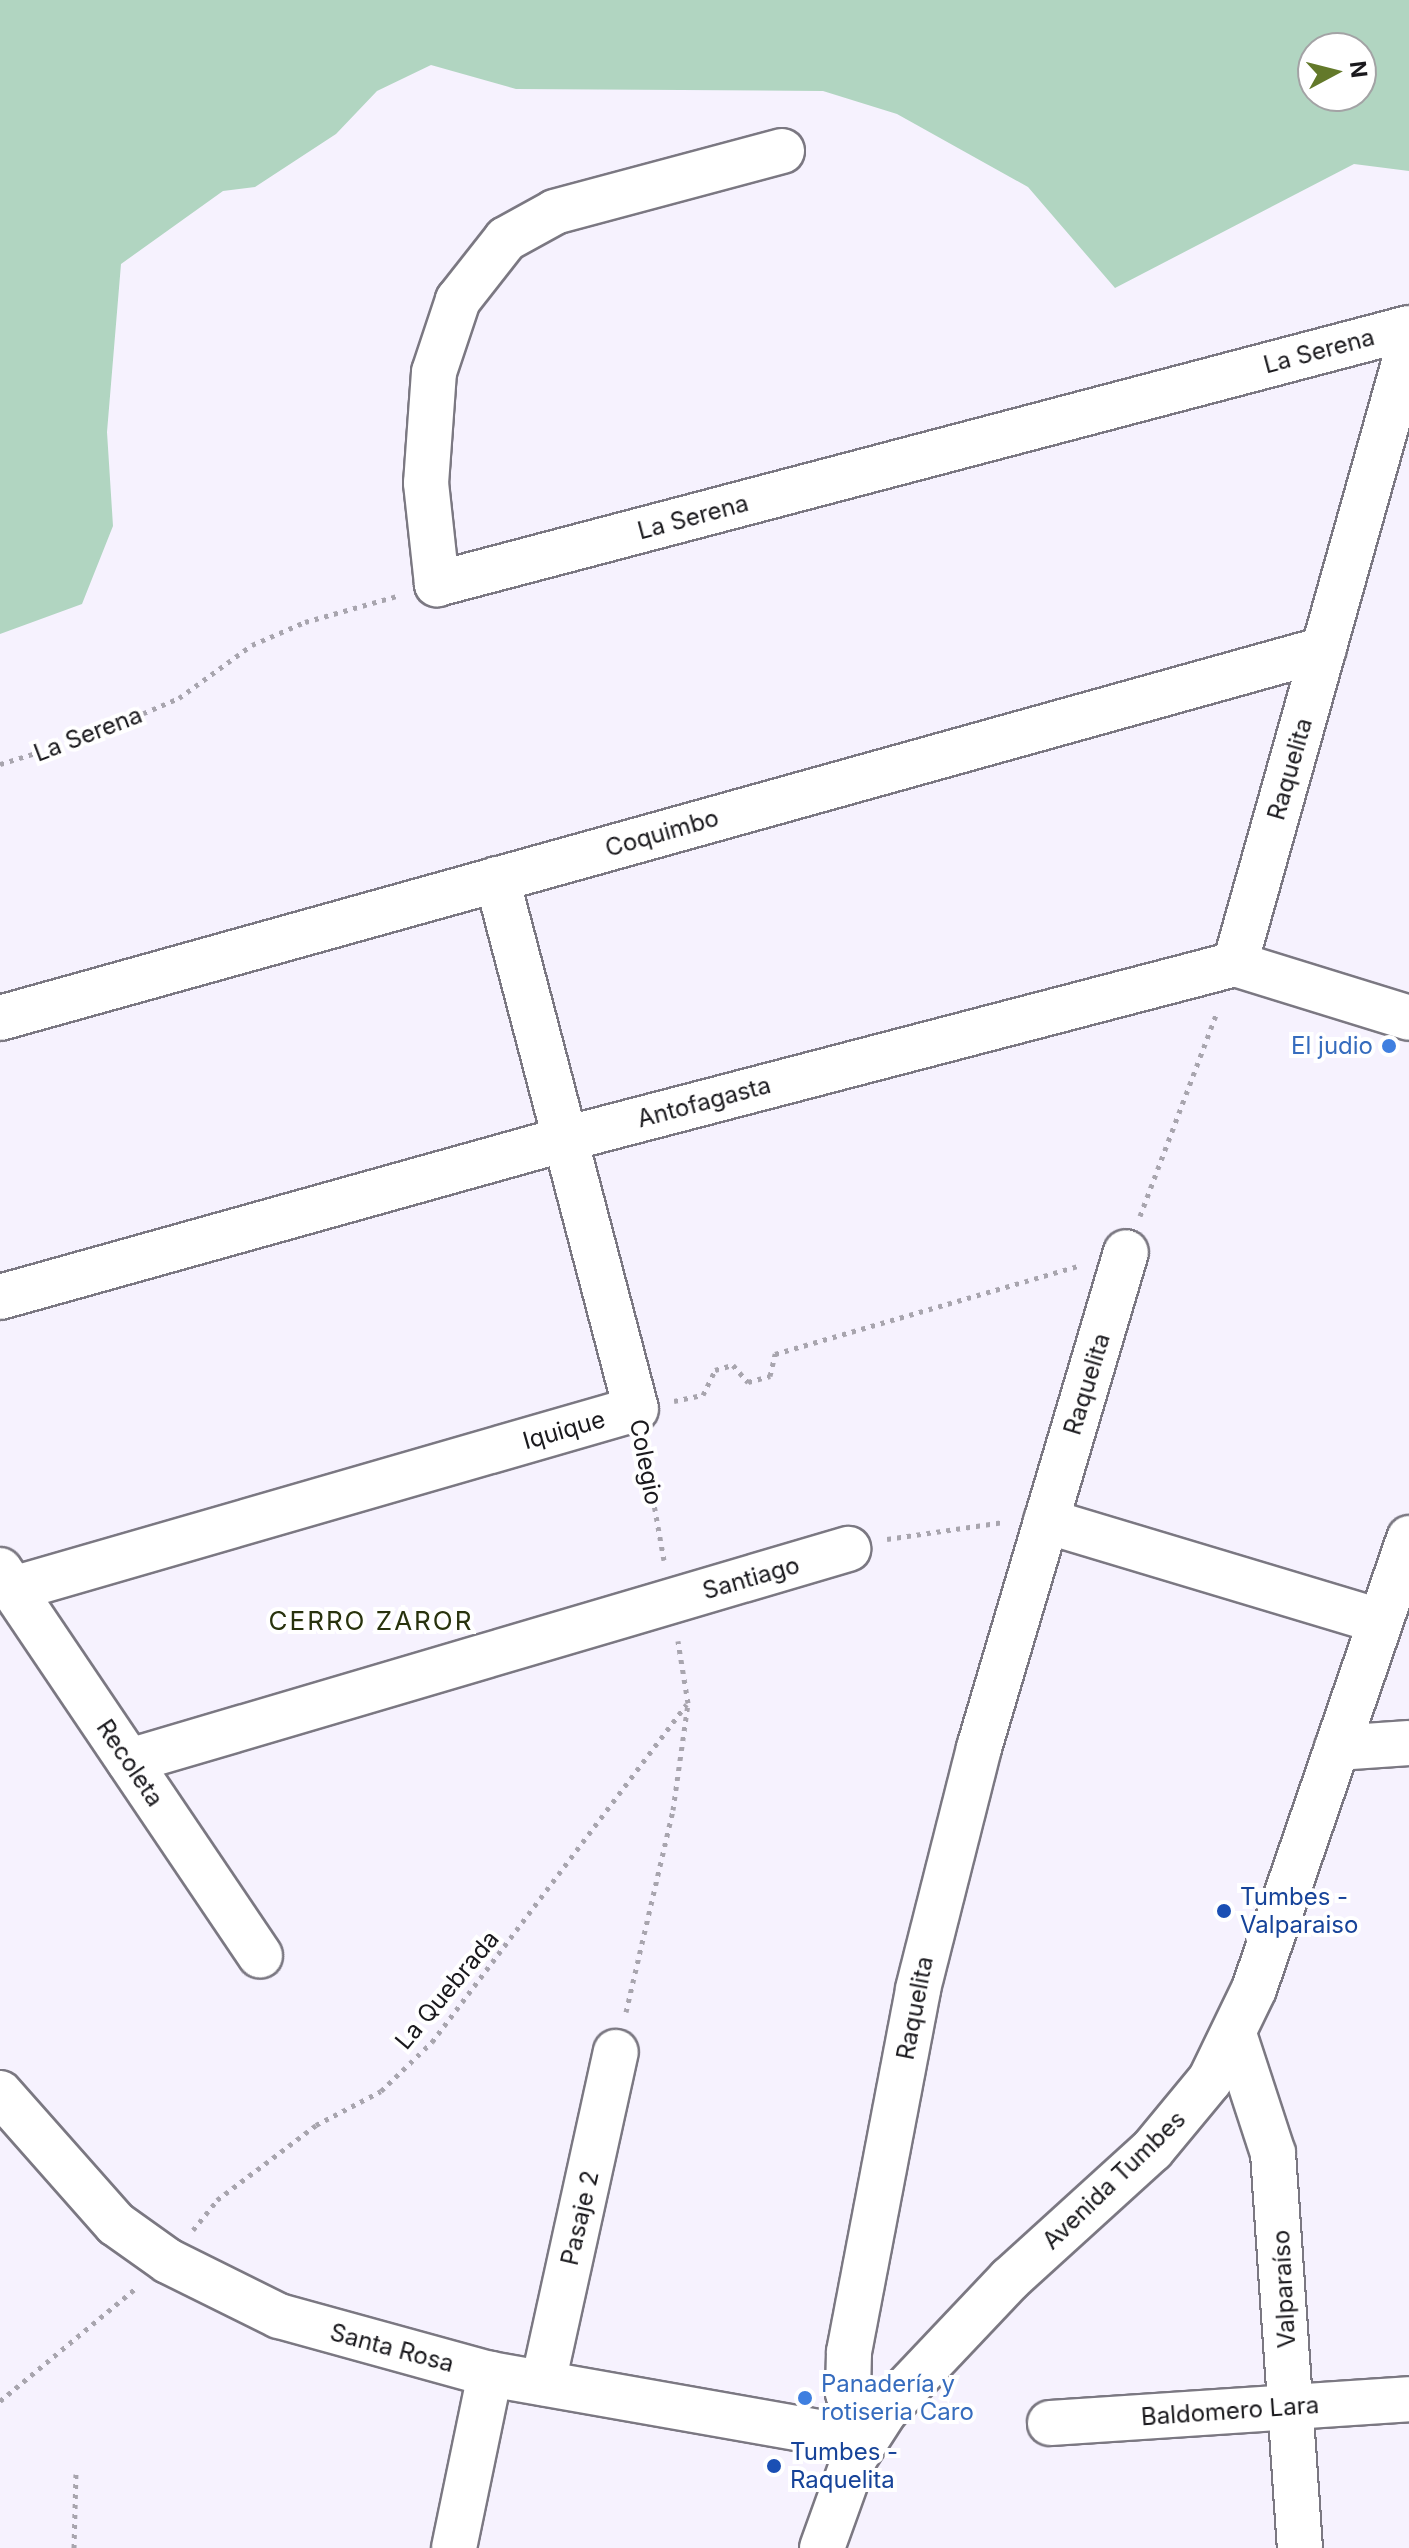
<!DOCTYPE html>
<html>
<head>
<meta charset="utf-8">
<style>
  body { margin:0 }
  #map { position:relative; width:1409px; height:2548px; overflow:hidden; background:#f6f2fe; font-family:Inter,sans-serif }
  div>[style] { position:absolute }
  .green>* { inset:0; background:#b1d5c1 }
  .path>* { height:5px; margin-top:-2.5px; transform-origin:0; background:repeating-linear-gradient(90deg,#a8a5ae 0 4px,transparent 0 10px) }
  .roads { filter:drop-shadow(2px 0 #7b7882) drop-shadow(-2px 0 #7b7882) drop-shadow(0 2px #7b7882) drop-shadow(0 -2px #7b7882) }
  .minor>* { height:44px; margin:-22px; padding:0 22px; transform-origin:22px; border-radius:22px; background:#fff }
  .secondary>* { height:44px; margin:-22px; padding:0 22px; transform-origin:22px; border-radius:22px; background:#fff }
  .dots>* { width:22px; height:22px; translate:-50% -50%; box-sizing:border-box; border:4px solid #fff; border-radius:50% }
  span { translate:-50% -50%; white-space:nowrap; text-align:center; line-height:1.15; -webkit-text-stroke:8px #fff; paint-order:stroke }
  .street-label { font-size:24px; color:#1a191d }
  .shop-label { font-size:24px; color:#366cbe }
  .right { translate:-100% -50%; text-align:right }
  .left { translate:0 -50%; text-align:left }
  .transit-label { font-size:24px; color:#164399 }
  .neighbourhood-label { font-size:26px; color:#28320d; letter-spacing:2px }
  .north { position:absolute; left:1297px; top:32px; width:80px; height:80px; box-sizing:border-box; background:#fff; border:2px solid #a3a3a5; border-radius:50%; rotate:83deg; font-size:22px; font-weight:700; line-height:32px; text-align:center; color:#1a191d }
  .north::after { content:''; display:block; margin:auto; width:28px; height:36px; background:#63792a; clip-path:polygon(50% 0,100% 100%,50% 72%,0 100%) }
</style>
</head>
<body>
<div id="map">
  <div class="green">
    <i style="clip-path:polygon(evenodd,0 0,1409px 0,1409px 171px,1354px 164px,1115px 288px,1028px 187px,897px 114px,823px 91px,516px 89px,431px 65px,377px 91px,336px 134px,255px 187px,223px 191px,121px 264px,107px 432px,113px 526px,82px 604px,0 634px,0 0,1313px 48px,1361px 48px,1361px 96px,1313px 96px,1313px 48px)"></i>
  </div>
  <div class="path">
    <i style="left:0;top:764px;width:92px;rotate:-17.1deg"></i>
    <i style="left:88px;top:737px;width:99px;rotate:-23.2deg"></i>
    <i style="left:179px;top:698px;width:90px;rotate:-36deg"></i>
    <i style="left:252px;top:645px;width:58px;rotate:-23.5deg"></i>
    <i style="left:305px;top:622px;width:96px;rotate:-15.8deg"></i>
    <i style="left:1140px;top:1216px;width:218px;rotate:-69.3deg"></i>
    <i style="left:674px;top:1401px;width:30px;rotate:-12deg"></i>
    <i style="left:703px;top:1395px;width:28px;rotate:-64deg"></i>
    <i style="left:715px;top:1370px;width:19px;rotate:-16deg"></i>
    <i style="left:733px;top:1365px;width:23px;rotate:49deg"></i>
    <i style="left:748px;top:1382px;width:23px;rotate:-15deg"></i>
    <i style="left:770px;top:1376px;width:23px;rotate:-77deg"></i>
    <i style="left:775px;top:1354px;width:315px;rotate:-16.2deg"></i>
    <i style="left:644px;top:1448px;width:114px;rotate:79.9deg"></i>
    <i style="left:887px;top:1539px;width:118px;rotate:-8.3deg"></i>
    <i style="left:626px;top:2012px;width:207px;rotate:-76.9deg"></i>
    <i style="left:673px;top:1810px;width:108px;rotate:-82deg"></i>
    <i style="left:688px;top:1703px;width:63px;rotate:-99.2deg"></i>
    <i style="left:193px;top:2230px;width:38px;rotate:-51deg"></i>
    <i style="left:217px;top:2200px;width:124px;rotate:-37.1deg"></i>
    <i style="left:316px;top:2125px;width:73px;rotate:-27.6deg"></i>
    <i style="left:381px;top:2091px;width:71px;rotate:-43.9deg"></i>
    <i style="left:432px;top:2042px;width:423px;rotate:-53deg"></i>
    <i style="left:0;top:2401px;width:177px;rotate:-39.7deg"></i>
    <i style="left:74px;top:2548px;width:74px;rotate:-88.5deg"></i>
  </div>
  <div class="roads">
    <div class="minor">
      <i style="left:782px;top:151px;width:235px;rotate:165deg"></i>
      <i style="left:555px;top:212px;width:56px;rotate:151.1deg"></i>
      <i style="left:506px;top:239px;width:78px;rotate:128.2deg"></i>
      <i style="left:458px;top:300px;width:76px;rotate:108.4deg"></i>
      <i style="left:434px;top:372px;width:111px;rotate:94.1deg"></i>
      <i style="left:426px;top:483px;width:102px;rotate:83.8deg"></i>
      <i style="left:437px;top:584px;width:1005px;rotate:-14.76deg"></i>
      <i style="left:1235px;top:964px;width:643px;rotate:-74.3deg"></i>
      <i style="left:0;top:1018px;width:1374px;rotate:-15.57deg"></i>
      <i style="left:0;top:1297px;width:591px;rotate:-15.61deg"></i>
      <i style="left:569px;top:1138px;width:688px;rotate:-14.64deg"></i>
      <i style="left:1235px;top:964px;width:182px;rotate:17.2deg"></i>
      <i style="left:1046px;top:1521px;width:348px;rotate:16.7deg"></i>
      <i style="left:0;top:1570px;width:465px;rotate:56deg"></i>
      <i style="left:13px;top:1589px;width:648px;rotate:-16.12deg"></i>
      <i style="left:636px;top:1409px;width:548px;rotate:-104.7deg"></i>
      <i style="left:1337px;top:1748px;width:72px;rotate:-4deg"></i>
      <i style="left:129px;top:1761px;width:750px;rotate:-16.43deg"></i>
      <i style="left:1235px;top:2037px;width:122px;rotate:71.9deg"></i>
      <i style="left:1273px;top:2153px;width:396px;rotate:86.1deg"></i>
      <i style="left:0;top:2093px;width:175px;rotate:48.5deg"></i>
      <i style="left:116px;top:2224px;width:64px;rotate:35.4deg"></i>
      <i style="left:168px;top:2261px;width:124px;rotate:26.4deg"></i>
      <i style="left:279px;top:2316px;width:219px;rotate:15.4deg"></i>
      <i style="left:490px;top:2374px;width:379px;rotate:10deg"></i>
      <i style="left:543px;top:2383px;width:339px;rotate:-77.6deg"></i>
      <i style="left:1050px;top:2423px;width:360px;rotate:-3.8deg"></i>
      <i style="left:863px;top:2440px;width:49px;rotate:-107.7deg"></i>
      <i style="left:848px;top:2393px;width:41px;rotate:-88.6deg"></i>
      <i style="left:849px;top:2352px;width:369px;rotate:-79.2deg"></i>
      <i style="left:918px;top:1989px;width:249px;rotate:-75.8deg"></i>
      <i style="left:979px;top:1748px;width:517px;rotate:-73.49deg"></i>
      <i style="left:454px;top:2548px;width:178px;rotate:-78.3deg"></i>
    </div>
    <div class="secondary">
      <i style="left:822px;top:2548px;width:95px;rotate:-70.2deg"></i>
      <i style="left:854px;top:2459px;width:57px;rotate:-57.1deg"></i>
      <i style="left:885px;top:2411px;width:182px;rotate:-46.6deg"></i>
      <i style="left:1010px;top:2279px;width:192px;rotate:-42.3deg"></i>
      <i style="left:1152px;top:2150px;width:91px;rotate:-50.4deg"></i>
      <i style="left:1210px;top:2080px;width:101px;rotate:-64.2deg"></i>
      <i style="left:1254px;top:1989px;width:477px;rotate:-71deg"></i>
    </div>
  </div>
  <div class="dots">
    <i style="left:1389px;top:1046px;background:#3f7fe0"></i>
    <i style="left:1224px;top:1911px;background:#1a4fb4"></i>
    <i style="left:805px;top:2398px;background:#3f7fe0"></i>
    <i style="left:774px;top:2466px;background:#1a4fb4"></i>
  </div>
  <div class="street-label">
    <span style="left:1319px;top:351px;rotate:-15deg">La Serena</span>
    <span style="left:693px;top:517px;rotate:-15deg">La Serena</span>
    <span style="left:88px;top:734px;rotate:-21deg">La Serena</span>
    <span style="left:1290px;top:769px;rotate:-74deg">Raquelita</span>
    <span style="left:662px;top:833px;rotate:-16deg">Coquimbo</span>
    <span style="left:704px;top:1102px;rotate:-15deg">Antofagasta</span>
    <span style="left:1087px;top:1384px;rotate:-73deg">Raquelita</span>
    <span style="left:564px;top:1430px;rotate:-16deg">Iquique</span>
    <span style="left:646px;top:1462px;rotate:79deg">Colegio</span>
    <span style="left:751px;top:1578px;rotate:-16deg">Santiago</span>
    <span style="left:130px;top:1763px;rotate:56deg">Recoleta</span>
    <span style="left:447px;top:1990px;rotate:-50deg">La Quebrada</span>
    <span style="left:915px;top:2008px;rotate:-79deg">Raquelita</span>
    <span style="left:1114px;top:2180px;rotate:-44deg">Avenida Tumbes</span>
    <span style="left:580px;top:2218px;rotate:-77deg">Pasaje 2</span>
    <span style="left:1284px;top:2289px;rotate:-93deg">Valparaíso</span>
    <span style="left:392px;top:2348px;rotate:15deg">Santa Rosa</span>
    <span style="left:1230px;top:2411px;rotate:-4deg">Baldomero Lara</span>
  </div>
  <div class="shop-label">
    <span class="right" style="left:1373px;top:1046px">El judio</span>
    <span class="left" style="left:821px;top:2398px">Panadería y<br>rotiseria Caro</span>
  </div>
  <div class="transit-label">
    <span class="left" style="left:1240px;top:1911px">Tumbes -<br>Valparaiso</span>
    <span class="left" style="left:790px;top:2466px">Tumbes -<br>Raquelita</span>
  </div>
  <div class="neighbourhood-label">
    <span style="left:371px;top:1621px">CERRO ZAROR</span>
  </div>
  <div class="north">N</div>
</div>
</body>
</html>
